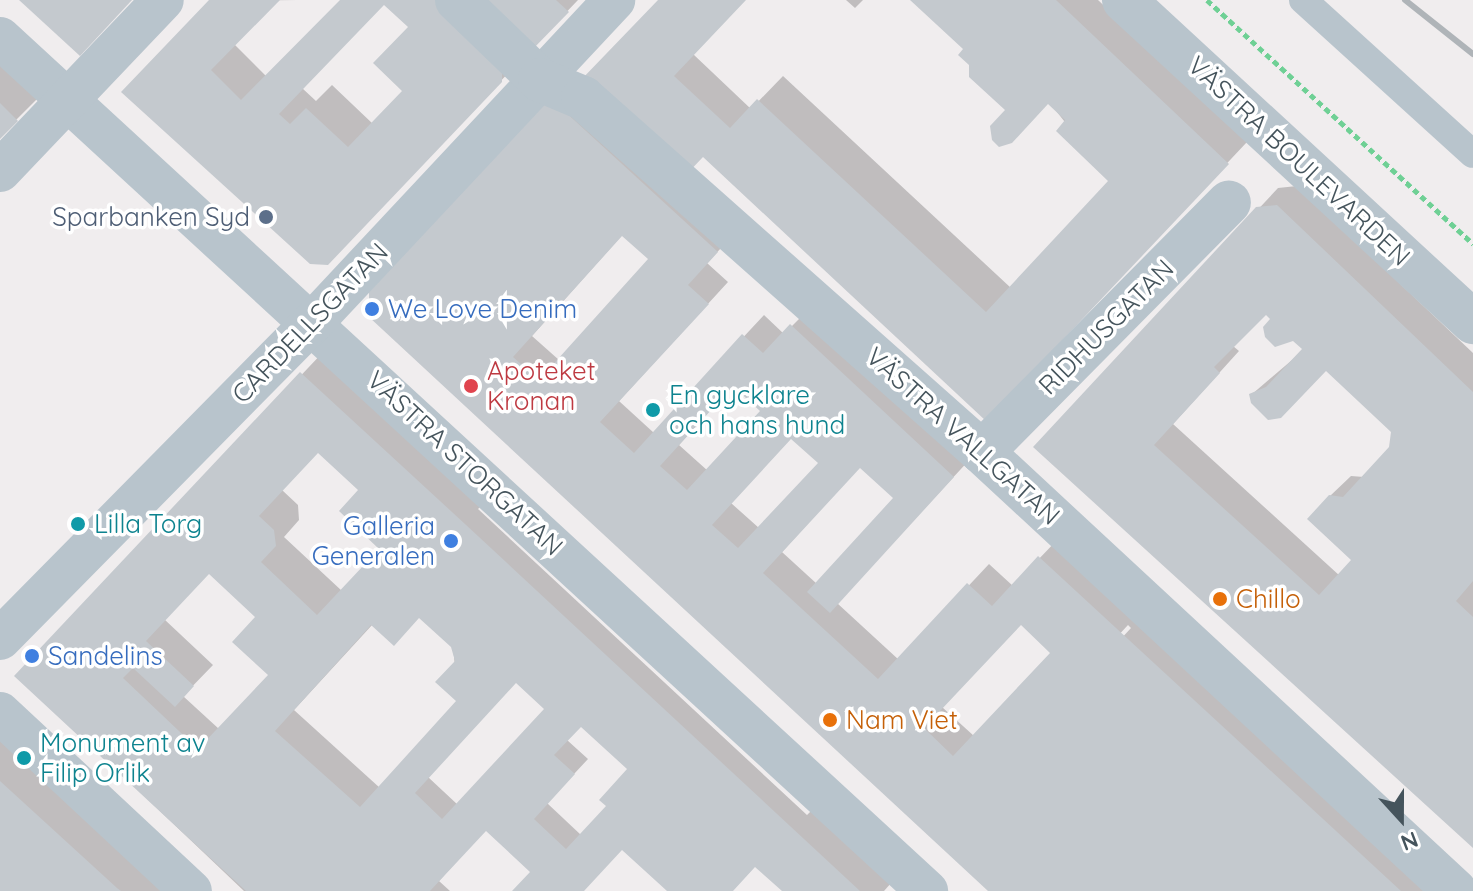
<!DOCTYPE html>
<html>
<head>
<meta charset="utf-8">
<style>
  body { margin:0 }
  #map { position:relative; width:1473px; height:891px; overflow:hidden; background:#f0edee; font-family:Quicksand,sans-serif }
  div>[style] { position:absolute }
  .shadow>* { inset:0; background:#0003 }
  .building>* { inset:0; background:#c4c9ce }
  .path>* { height:5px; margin-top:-2.5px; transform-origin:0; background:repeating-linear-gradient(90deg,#6fd095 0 6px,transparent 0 10px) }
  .service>* { height:28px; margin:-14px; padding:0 14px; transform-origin:14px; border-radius:14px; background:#b8c4cc }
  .pedestrian>* { height:42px; margin:-21px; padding:0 21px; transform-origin:21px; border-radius:21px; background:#b8c4cc }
  .minor>* { height:44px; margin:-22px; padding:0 22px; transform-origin:22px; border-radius:22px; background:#b8c4cc }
  .tertiary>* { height:44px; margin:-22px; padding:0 22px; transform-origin:22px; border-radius:22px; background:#b8c4cc }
  .rail>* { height:6px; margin:-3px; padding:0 3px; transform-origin:3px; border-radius:3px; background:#afb4b8 }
  .dots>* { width:22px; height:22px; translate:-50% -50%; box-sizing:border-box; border:4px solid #fff; border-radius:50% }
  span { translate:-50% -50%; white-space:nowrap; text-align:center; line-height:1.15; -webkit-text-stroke:7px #fff; paint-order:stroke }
  .street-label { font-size:26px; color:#45545c }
  .service-label { font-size:26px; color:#4e5e75 }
  .right { translate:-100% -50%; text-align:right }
  .shop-label { font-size:26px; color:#366cbe }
  .left { translate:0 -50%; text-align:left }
  .health-label { font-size:26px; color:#be3a42 }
  .culture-label { font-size:26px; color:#0d838f }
  .food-label { font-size:26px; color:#c56008 }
  .north { position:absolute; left:1361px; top:779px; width:80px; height:80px; -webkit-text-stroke:6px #fff; paint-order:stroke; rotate:159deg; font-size:22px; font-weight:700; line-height:32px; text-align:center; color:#45545c }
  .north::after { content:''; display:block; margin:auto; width:28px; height:36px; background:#45545c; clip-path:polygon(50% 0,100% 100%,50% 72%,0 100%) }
</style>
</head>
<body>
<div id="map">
  <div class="shadow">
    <i style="clip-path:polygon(evenodd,212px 0,278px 0,234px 44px,267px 77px,342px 0,578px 0,348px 241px,124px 92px,212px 0,385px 2px,411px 27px,405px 91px,373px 124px,332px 85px,316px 101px,302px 88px,385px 2px)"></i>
    <i style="clip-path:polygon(846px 0,863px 0,855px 8px)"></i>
    <i style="clip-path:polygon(evenodd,913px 0,1098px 0,1247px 142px,1010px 394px,704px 155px,680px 178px,737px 231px,707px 263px,728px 282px,619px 401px,654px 433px,764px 315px,784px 334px,812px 306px,973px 456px,837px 603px,899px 660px,989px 564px,1013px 586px,1059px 538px,1443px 891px,992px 891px,371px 316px,583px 81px,693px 54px,751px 109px,783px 76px,1011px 288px,1111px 180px,1049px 102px,1007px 110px,965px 49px,913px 0,623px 234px,651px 258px,559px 360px,532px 336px,623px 234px,913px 0,734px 384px,763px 411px,708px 471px,679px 445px,734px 384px,913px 0,792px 437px,821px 463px,759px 528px,731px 503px,792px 437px,913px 0,860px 466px,896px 498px,817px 584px,782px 552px,860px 466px,913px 0,1022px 623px,1053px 652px,974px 736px,942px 707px,1022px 623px,913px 0,1128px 625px,1131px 628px,953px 820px,950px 817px,1128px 625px)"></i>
    <i style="clip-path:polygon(0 64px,37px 99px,0 136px)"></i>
    <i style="clip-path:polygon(evenodd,1297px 186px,1473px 353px,1473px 845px,1036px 447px,1278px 188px,1297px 186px,1266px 312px,1305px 349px,1251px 395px,1327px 368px,1393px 431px,1391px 448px,1364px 477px,1351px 476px,1330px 496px,1378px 535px,1340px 576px,1173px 424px,1239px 351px,1233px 346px,1266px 312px)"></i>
    <i style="clip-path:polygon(evenodd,326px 349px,488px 499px,478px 509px,807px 815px,813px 809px,892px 882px,884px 891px,784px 891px,756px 865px,732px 891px,670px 891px,623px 847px,582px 891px,515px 891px,533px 872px,486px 829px,439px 881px,450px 891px,244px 891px,17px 675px,326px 349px,319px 451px,361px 490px,381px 549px,342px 591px,284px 537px,299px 520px,298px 505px,282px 490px,319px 451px,326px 349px,209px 571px,258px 617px,270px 675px,219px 729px,183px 696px,213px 665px,164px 619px,209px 571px,326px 349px,420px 616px,453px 646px,458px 700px,380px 788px,294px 710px,373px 624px,420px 616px,326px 349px,516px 681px,546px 709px,458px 805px,428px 777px,516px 681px,326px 349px,581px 725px,630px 769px,608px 806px,581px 835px,547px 803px,588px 759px,567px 740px,581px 725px)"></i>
    <i style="clip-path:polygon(0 735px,163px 891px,0 891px)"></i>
  </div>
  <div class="building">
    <i style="clip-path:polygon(19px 0,132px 0,80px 56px)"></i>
    <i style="clip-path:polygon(evenodd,209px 0,280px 0,211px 70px,241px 100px,340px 0,435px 0,502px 65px,502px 82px,328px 265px,310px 264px,121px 92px,209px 0,384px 5px,408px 27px,373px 63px,402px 91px,348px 147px,306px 108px,290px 124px,279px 114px,384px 5px)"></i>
    <i style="clip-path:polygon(475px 0,556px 0,569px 12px,530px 52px)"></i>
    <i style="clip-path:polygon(658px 0,746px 0,674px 76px,730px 128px,757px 99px,986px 312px,1108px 181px,1056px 131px,1065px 120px,1048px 104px,1012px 143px,999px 147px,992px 140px,990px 126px,1005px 110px,969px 77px,969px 65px,958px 55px,963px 49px,910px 0,1056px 0,1229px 164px,986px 421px,703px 157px,682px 179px,579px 82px)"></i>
    <i style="clip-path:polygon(evenodd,549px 97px,718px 252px,688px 285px,709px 304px,600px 422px,634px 453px,742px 334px,763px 353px,790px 324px,954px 477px,830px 613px,807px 592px,893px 498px,860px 468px,763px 573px,878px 679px,967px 583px,992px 606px,1038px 556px,1401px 891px,988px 891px,369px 317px,369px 292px,549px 97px,622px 236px,648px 259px,539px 380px,513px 357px,622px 236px,549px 97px,733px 386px,760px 411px,687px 490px,660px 466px,733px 386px,549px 97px,791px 439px,818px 463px,738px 548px,712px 525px,791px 439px,549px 97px,1021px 625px,1050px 653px,953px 756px,924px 728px,1021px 625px)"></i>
    <i style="clip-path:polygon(0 103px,18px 121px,0 139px)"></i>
    <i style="clip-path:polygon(evenodd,1277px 205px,1473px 392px,1473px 581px,1456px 601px,1473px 617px,1473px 848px,1033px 447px,1256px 207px,1277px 205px,1266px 315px,1270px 319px,1263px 327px,1265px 337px,1275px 347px,1293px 341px,1302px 349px,1266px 387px,1249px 394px,1251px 403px,1268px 420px,1281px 418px,1326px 371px,1391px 432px,1389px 447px,1343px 497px,1329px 495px,1307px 519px,1351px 560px,1319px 595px,1154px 445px,1220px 373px,1214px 367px,1266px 315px)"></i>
    <i style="clip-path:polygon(evenodd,300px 372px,465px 524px,860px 891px,782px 891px,755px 867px,733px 891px,667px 891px,622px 850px,584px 891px,512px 891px,530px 872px,486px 831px,430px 891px,246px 891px,182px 832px,14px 676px,300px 372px,318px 453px,358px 490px,339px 511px,379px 549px,317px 615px,261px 562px,276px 546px,274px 530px,259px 516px,318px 453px,300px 372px,209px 574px,255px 617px,232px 642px,268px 675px,198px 749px,123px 678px,133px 668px,175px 707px,194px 686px,146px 641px,209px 574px,300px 372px,419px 618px,451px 647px,455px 661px,435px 682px,456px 701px,360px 807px,275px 731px,371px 625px,394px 646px,419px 618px,300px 372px,516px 683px,544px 709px,442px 819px,415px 793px,516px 683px,300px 372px,581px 727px,627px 769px,599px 800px,606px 806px,566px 849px,534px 819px,575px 774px,554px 755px,581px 727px)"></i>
    <i style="clip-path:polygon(0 781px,117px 888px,121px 891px,0 891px)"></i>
  </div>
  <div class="path">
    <i style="left:1207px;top:0;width:361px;rotate:42.5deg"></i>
  </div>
  <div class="service">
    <i style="left:1303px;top:0;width:229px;rotate:42.2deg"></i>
  </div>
  <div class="pedestrian">
    <i style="left:0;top:38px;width:1260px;rotate:42.62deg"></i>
    <i style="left:0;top:171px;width:236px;rotate:-46.4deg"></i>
    <i style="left:0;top:639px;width:445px;rotate:-45.4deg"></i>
    <i style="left:313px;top:322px;width:441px;rotate:-46.9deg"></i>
    <i style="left:0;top:713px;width:261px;rotate:43deg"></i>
  </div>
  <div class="minor">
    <i style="left:457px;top:0;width:115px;rotate:43.9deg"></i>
    <i style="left:540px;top:80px;width:47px;rotate:22.7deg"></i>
    <i style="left:583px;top:98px;width:533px;rotate:41.58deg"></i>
    <i style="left:982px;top:452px;width:645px;rotate:42.86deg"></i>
    <i style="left:982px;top:452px;width:351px;rotate:-45.3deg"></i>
  </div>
  <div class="tertiary">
    <i style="left:1124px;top:0;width:475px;rotate:42.7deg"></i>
  </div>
  <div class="rail">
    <i style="left:1405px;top:0;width:87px;rotate:38.5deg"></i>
  </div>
  <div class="dots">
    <i style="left:266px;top:217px;background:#5c6f8a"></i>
    <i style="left:372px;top:309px;background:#3f7fe0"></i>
    <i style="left:471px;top:386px;background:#e0444e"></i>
    <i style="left:653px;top:410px;background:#0f9aa8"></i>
    <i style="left:78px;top:524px;background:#0f9aa8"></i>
    <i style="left:451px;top:541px;background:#3f7fe0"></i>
    <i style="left:1220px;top:599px;background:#e8710a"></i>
    <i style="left:32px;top:656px;background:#3f7fe0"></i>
    <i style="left:830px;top:720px;background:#e8710a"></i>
    <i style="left:24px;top:758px;background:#0f9aa8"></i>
  </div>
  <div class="street-label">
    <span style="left:1299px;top:161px;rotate:43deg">VÄSTRA BOULEVARDEN</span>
    <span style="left:310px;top:323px;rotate:-46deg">CARDELLSGATAN</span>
    <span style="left:1106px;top:327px;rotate:-45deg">RIDHUSGATAN</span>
    <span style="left:963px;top:436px;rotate:42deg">VÄSTRA VALLGATAN</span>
    <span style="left:465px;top:463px;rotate:43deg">VÄSTRA STORGATAN</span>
  </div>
  <div class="service-label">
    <span class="right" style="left:250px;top:217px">Sparbanken Syd</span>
  </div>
  <div class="shop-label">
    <span class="left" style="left:388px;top:309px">We Love Denim</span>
    <span class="right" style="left:435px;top:541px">Galleria<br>Generalen</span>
    <span class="left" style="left:48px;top:656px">Sandelins</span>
  </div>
  <div class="health-label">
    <span class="left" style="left:487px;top:386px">Apoteket<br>Kronan</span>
  </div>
  <div class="culture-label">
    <span class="left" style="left:669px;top:410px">En gycklare<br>och hans hund</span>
    <span class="left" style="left:94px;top:524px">Lilla Torg</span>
    <span class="left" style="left:40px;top:758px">Monument av<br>Filip Orlik</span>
  </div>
  <div class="food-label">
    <span class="left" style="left:1236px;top:599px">Chillo</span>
    <span class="left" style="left:846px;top:720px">Nam Viet</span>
  </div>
  <div class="north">N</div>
</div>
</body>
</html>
